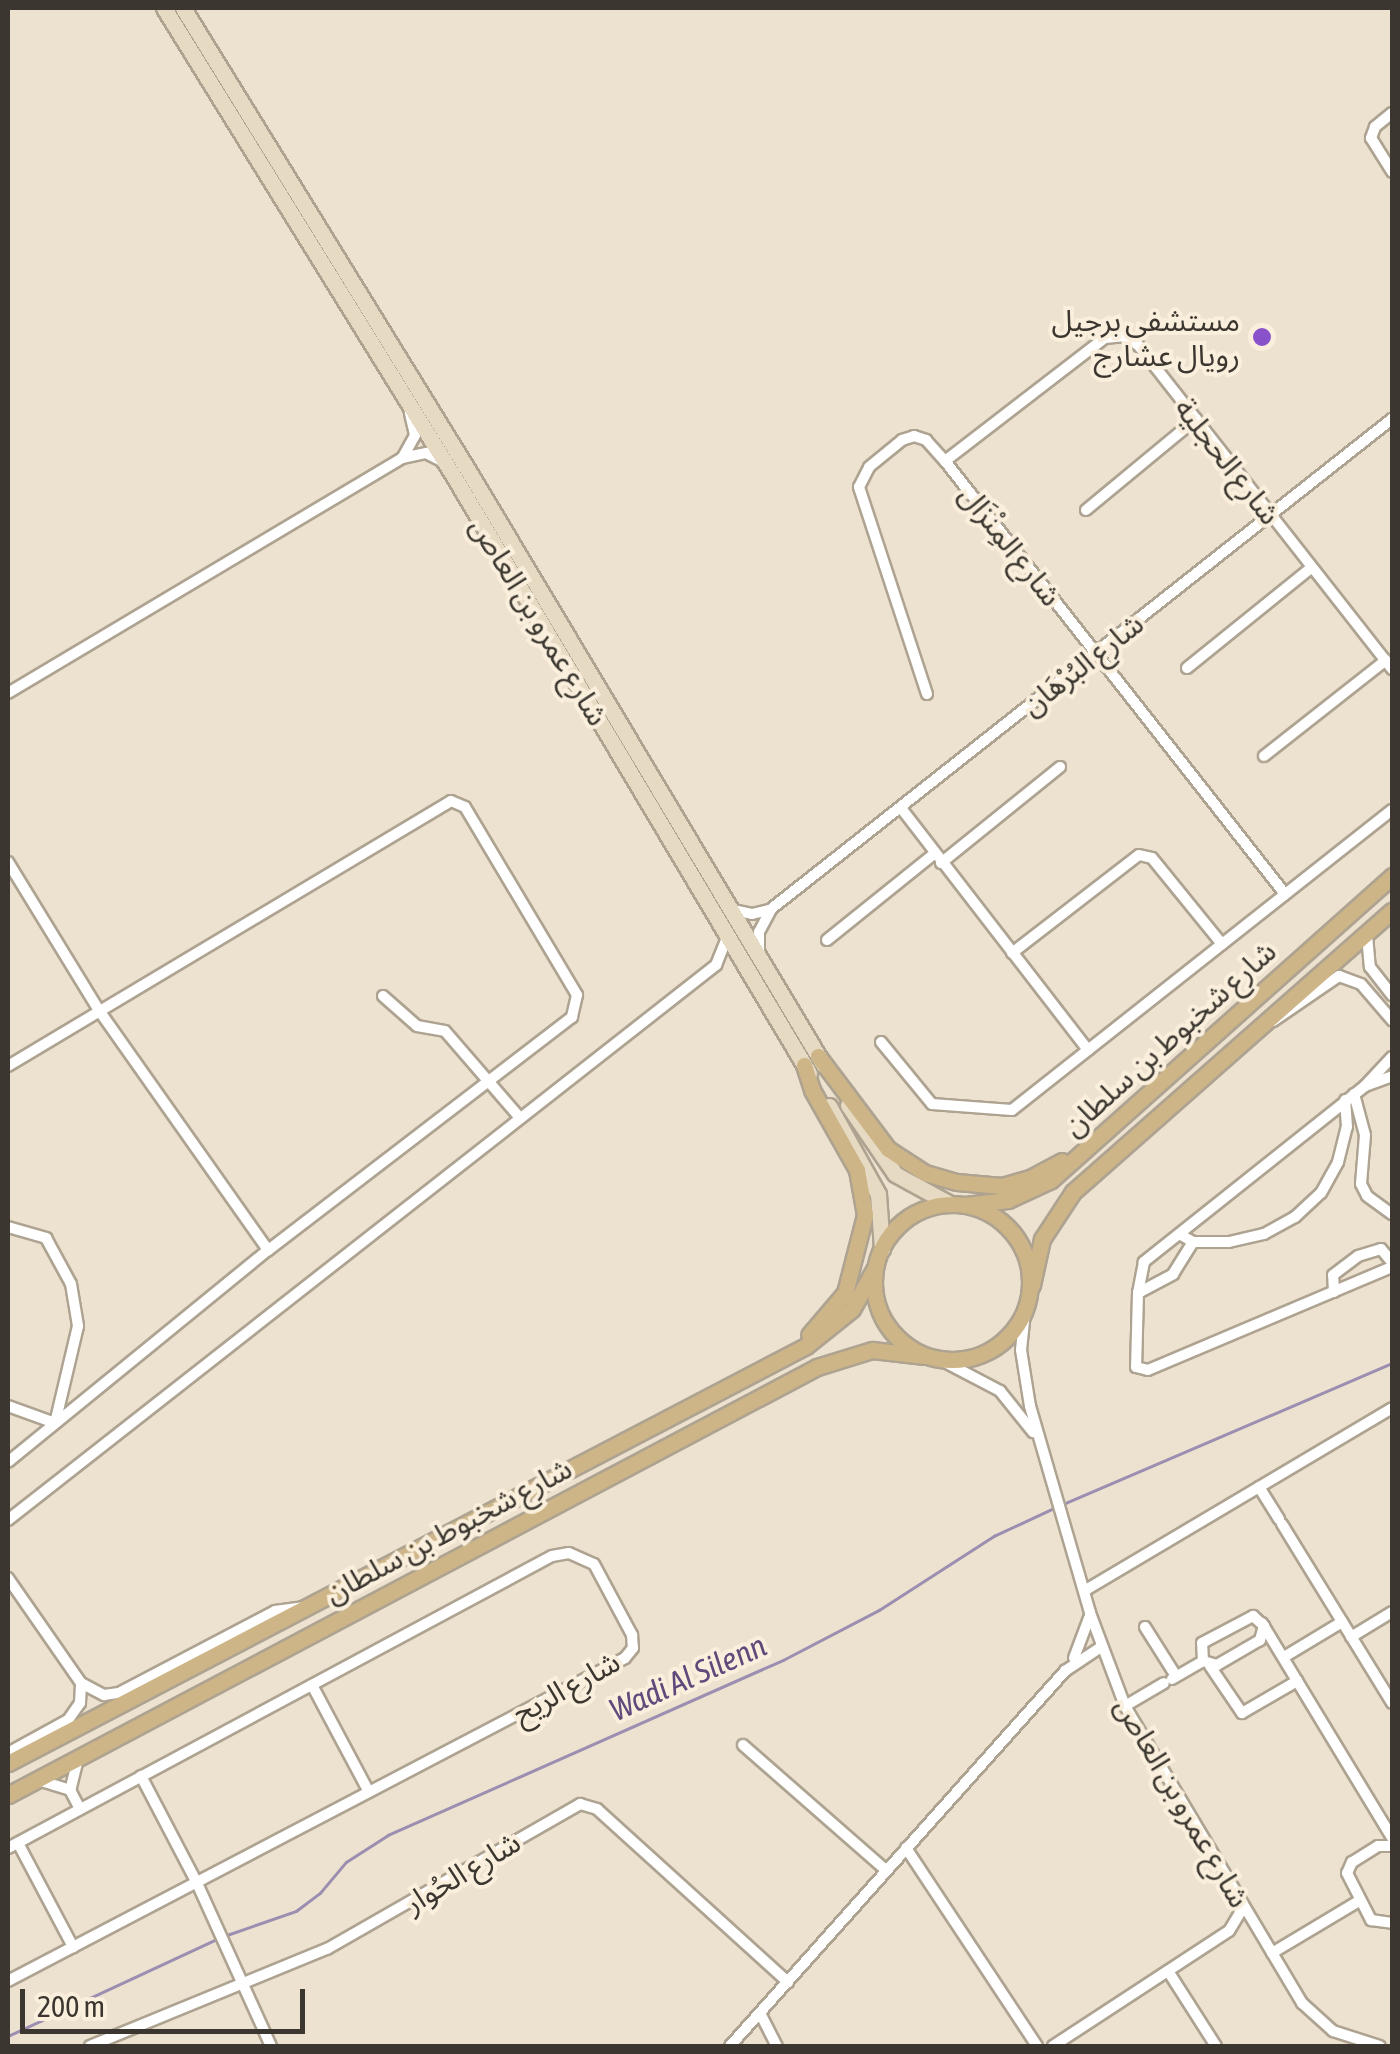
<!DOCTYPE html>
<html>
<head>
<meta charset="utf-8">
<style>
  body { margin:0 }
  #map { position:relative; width:1400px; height:2054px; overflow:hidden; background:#ede2cf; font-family:"Asap Condensed","Noto Sans Arabic",sans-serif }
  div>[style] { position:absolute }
  .stream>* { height:2.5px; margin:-1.25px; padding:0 1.25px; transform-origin:1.25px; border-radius:1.25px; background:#9b8eb1 }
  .roads { filter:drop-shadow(2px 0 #aea391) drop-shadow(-2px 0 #aea391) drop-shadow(0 2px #aea391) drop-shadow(0 -2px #aea391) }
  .street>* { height:10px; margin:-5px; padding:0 5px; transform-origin:5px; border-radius:5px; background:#fff }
  .secondary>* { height:15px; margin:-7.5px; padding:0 7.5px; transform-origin:7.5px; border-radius:7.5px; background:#e6dac3 }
  .primary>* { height:15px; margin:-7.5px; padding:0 7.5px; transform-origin:7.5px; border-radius:7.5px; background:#cdb587 }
  .primary>.ring { margin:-7.5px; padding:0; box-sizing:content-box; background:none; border:15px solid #cdb587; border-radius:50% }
  .dots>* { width:28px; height:28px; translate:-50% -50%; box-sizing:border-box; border:5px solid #faefdc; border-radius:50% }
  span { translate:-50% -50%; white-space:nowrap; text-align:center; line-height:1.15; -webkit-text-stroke:8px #faefdc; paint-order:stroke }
  .poi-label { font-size:30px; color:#3b3730 }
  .right { translate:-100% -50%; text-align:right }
  .street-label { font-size:30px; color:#3b3730 }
  .water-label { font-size:32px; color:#5e4a7b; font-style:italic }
  .frame { position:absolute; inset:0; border:10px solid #3b3730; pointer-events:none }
  .scale { position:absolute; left:20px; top:1989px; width:285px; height:45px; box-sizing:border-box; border:5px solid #3b3730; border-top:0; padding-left:12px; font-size:30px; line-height:35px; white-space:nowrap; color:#3b3730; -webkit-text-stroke:8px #faefdc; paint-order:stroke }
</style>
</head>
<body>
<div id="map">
  <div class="stream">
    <i style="left:1061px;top:1505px;width:360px;rotate:-23.2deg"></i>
    <i style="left:227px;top:1935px;width:73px;rotate:-19.2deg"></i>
    <i style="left:296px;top:1911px;width:30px;rotate:-37deg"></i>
    <i style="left:320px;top:1893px;width:40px;rotate:-50deg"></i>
    <i style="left:346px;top:1862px;width:50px;rotate:-32.7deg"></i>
    <i style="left:388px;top:1835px;width:432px;rotate:-23.9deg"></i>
    <i style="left:783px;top:1660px;width:108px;rotate:-27.5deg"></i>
    <i style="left:879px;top:1610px;width:137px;rotate:-32.8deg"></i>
    <i style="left:994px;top:1536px;width:66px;rotate:-25deg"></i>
    <i style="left:8px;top:2036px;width:233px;rotate:-24.9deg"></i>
  </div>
  <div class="roads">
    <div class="street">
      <i style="left:1392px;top:113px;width:22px;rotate:141deg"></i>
      <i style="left:1375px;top:127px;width:12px;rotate:110deg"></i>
      <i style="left:1371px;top:138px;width:40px;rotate:58deg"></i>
      <i style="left:403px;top:457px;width:25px;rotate:-61deg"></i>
      <i style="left:415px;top:435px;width:23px;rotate:-103deg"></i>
      <i style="left:945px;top:461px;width:202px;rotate:-37.6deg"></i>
      <i style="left:1105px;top:338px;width:20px;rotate:-6deg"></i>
      <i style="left:1125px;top:336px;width:16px;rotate:35deg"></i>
      <i style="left:1138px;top:345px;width:412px;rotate:51.9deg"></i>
      <i style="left:1086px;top:510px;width:143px;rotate:-39.6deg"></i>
      <i style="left:1187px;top:668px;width:159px;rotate:-38.9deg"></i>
      <i style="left:8px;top:693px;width:459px;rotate:-30.8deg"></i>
      <i style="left:402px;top:458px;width:25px;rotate:-12deg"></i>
      <i style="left:426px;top:453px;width:16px;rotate:27deg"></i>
      <i style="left:927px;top:694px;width:218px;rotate:-108.2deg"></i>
      <i style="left:859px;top:487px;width:22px;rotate:-63deg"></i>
      <i style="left:869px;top:467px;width:43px;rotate:-39.3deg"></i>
      <i style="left:902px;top:440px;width:13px;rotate:-18deg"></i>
      <i style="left:914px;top:436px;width:13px;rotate:18deg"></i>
      <i style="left:926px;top:440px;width:28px;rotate:48deg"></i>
      <i style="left:945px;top:461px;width:551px;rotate:51.86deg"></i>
      <i style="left:1264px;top:756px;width:155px;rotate:-38.2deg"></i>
      <i style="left:901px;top:808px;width:306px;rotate:52.3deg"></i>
      <i style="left:8px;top:862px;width:172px;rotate:58.5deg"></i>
      <i style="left:98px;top:1009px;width:295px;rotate:54.8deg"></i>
      <i style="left:941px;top:863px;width:153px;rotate:-38.9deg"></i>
      <i style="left:733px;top:910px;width:19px;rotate:12deg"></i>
      <i style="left:752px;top:914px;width:18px;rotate:-13deg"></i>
      <i style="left:1367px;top:935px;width:32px;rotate:85deg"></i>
      <i style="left:1370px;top:967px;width:36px;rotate:52deg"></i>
      <i style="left:827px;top:940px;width:137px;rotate:-38.8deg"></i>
      <i style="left:759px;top:953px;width:21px;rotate:-90deg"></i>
      <i style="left:759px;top:932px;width:26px;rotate:-62deg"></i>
      <i style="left:771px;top:909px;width:791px;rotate:-38.28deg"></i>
      <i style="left:1012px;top:953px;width:160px;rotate:-37.7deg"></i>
      <i style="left:1139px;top:855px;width:13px;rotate:13deg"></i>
      <i style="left:1152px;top:858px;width:111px;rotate:50.9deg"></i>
      <i style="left:383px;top:996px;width:45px;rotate:41.4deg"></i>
      <i style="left:417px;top:1026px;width:28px;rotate:10deg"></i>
      <i style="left:445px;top:1031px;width:115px;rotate:49.2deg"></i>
      <i style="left:1273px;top:1021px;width:80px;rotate:-34.3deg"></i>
      <i style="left:1339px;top:976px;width:23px;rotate:20deg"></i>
      <i style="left:1361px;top:984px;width:48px;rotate:49.3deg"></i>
      <i style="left:881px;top:1042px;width:80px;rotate:50.6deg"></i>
      <i style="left:932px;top:1104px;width:80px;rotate:4.3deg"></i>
      <i style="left:1012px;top:1110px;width:484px;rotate:-38.3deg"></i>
      <i style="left:1392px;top:1057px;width:40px;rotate:133deg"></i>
      <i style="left:1365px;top:1086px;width:283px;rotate:141.5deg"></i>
      <i style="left:1144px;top:1262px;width:32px;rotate:101deg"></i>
      <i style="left:1138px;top:1293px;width:74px;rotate:91.5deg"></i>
      <i style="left:1136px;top:1367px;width:12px;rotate:14deg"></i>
      <i style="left:1148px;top:1370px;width:265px;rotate:-22.9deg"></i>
      <i style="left:8px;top:1066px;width:516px;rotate:-30.89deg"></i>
      <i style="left:451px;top:801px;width:15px;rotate:23deg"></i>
      <i style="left:465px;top:807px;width:219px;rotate:59.2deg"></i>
      <i style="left:577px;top:995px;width:23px;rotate:103deg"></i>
      <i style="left:572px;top:1017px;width:383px;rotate:142.5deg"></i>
      <i style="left:268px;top:1250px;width:335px;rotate:140.8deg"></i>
      <i style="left:1365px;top:1086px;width:29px;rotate:-20deg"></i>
      <i style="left:1354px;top:1094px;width:42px;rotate:75deg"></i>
      <i style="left:1365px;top:1135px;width:49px;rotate:94.7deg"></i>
      <i style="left:1361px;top:1184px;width:13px;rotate:63deg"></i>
      <i style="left:1367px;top:1196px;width:31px;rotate:36deg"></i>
      <i style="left:8px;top:1227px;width:40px;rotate:16deg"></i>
      <i style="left:46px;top:1238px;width:52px;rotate:61.5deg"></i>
      <i style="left:71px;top:1284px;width:43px;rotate:80.5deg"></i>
      <i style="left:78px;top:1326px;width:100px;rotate:103.3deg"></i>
      <i style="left:55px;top:1423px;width:50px;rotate:-160.1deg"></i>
      <i style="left:1181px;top:1235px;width:14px;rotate:30deg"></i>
      <i style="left:1193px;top:1242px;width:36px"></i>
      <i style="left:1229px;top:1242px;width:36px;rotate:-13deg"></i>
      <i style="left:1264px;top:1234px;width:35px;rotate:-29deg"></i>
      <i style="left:1295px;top:1217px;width:35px;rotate:-43deg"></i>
      <i style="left:1321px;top:1193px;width:35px;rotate:-61deg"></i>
      <i style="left:1338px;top:1162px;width:36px;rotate:-76deg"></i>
      <i style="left:1347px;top:1127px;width:27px;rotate:-94deg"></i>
      <i style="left:1334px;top:1292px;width:17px;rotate:-93deg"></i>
      <i style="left:1333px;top:1275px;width:31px;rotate:-37deg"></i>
      <i style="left:1358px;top:1256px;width:24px;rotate:-17deg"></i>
      <i style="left:1381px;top:1249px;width:17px;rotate:50deg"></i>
      <i style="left:1138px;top:1293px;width:40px;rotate:-28deg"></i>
      <i style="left:1173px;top:1274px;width:38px;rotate:-58deg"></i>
      <i style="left:1025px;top:1312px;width:38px;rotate:96deg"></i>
      <i style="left:1021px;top:1350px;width:57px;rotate:80.9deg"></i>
      <i style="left:1030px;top:1406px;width:216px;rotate:73.8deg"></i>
      <i style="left:1090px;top:1613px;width:99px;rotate:69.4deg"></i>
      <i style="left:1125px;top:1706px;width:346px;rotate:59.2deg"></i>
      <i style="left:1302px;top:2003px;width:42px;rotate:42.1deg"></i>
      <i style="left:1333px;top:2031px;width:49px;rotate:17.7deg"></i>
      <i style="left:941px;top:1360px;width:67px;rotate:27.7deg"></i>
      <i style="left:1000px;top:1391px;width:53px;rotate:51.2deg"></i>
      <i style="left:1259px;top:1487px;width:38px;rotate:58deg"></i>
      <i style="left:8px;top:1520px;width:900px;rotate:-38.09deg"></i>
      <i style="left:716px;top:965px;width:31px;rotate:-68deg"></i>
      <i style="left:1282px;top:1524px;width:210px;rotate:58.4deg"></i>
      <i style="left:8px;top:1578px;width:128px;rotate:55.2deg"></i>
      <i style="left:81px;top:1683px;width:26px;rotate:28deg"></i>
      <i style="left:104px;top:1695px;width:15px;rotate:-8deg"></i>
      <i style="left:119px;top:1693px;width:176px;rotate:-27.7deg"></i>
      <i style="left:275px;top:1611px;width:28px;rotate:-8deg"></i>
      <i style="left:1084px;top:1591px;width:358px;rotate:-30.7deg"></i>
      <i style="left:1253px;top:1616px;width:15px;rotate:42deg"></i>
      <i style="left:1264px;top:1626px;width:15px;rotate:106deg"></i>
      <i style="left:1260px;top:1640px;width:50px;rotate:149.8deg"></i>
      <i style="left:1217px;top:1665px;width:15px;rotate:-164deg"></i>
      <i style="left:1203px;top:1661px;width:18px;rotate:-93deg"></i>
      <i style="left:1202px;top:1643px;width:58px;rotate:-27.9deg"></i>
      <i style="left:1262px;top:1623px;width:251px;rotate:58.8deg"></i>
      <i style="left:1145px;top:1627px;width:58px;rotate:57.7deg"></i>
      <i style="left:1351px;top:1637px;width:48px;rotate:-31.4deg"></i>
      <i style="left:1284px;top:1657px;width:68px;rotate:-31.1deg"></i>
      <i style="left:1074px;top:1658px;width:43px;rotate:-69.4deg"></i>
      <i style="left:1210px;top:1666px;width:57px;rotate:55.8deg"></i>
      <i style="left:1242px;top:1713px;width:64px;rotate:-30.2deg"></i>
      <i style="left:1172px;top:1679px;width:36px;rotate:-30deg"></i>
      <i style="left:312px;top:1685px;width:121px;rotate:62deg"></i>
      <i style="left:1125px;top:1706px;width:45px;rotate:-30.5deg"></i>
      <i style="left:743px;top:1745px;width:190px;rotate:41.2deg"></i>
      <i style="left:8px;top:1753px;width:68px;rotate:-28.8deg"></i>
      <i style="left:68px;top:1720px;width:21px;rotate:-55deg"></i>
      <i style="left:80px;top:1703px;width:20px;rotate:-87deg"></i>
      <i style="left:78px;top:1759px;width:32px;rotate:104deg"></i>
      <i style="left:70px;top:1790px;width:21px;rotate:62deg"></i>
      <i style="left:141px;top:1776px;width:121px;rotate:62.4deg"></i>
      <i style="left:197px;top:1883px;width:179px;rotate:65.6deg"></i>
      <i style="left:38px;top:1780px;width:34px;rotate:17deg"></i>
      <i style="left:18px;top:1843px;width:118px;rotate:62.1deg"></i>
      <i style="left:1392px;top:1846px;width:14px;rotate:180deg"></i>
      <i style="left:1378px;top:1846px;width:31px;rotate:148deg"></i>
      <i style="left:1352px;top:1862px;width:12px;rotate:114deg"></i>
      <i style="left:1347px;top:1873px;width:53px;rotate:62.9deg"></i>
      <i style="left:1371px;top:1920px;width:21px;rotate:8deg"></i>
      <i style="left:8px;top:1848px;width:617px;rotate:-28.23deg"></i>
      <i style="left:552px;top:1556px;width:17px;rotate:-10deg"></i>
      <i style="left:569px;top:1553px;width:27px;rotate:24deg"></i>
      <i style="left:594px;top:1564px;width:81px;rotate:61.8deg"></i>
      <i style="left:632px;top:1635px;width:13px;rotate:86deg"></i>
      <i style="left:633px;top:1648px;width:13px;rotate:129deg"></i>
      <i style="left:625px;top:1658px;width:696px;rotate:152.37deg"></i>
      <i style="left:906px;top:1848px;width:237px;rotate:56.5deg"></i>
      <i style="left:1272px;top:1953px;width:101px;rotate:-30.9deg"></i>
      <i style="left:1168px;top:1971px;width:89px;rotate:57.4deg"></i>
      <i style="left:760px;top:2013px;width:37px;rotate:63deg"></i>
      <i style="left:90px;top:2046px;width:256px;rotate:-22.3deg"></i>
      <i style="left:327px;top:1949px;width:292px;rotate:-29.8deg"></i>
      <i style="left:580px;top:1804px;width:18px;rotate:16deg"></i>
      <i style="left:597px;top:1809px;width:258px;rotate:42.2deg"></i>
      <i style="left:730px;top:2046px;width:503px;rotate:-48.22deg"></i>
      <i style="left:1065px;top:1671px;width:43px;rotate:-33.7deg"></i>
      <i style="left:1053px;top:2046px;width:210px;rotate:-33.2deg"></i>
      <i style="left:1229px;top:1931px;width:27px;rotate:-59deg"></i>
    </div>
    <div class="secondary">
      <i style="left:164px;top:8px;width:549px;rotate:58.25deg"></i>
      <i style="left:453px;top:475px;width:696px;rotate:59.23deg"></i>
      <i style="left:183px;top:8px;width:545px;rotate:58.35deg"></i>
      <i style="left:469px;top:472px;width:690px;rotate:59.12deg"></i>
      <i style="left:848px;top:1105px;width:83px;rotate:55.7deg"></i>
      <i style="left:895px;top:1174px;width:63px;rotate:28.6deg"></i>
      <i style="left:829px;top:1106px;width:101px;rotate:60.9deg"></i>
      <i style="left:878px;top:1194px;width:55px;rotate:85.8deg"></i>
    </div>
    <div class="primary">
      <i style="left:818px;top:1056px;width:116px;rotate:53deg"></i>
      <i style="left:888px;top:1149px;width:44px;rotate:33deg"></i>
      <i style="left:925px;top:1173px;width:33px;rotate:16deg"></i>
      <i style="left:957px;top:1182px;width:45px;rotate:5.1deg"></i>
      <i style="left:1002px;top:1186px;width:29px;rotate:-16deg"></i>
      <i style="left:1030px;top:1178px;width:36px;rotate:-28deg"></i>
      <i style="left:804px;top:1065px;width:26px;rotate:72deg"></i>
      <i style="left:812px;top:1090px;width:92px;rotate:60.6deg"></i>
      <i style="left:857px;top:1170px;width:46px;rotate:79.9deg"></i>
      <i style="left:865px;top:1215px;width:81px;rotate:104.4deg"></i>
      <i style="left:845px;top:1293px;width:55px;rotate:130.6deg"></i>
      <i class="ring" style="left:874px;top:1204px;width:141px;height:141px"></i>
      <i style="left:965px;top:1205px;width:43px;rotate:-6.6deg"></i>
      <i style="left:1008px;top:1200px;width:47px;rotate:-24.9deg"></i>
      <i style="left:1051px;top:1180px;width:457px;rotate:-41.7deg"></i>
      <i style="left:1032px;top:1285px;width:47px;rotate:-77.7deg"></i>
      <i style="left:1042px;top:1239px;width:56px;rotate:-56.6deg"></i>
      <i style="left:1073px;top:1192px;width:425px;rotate:-41.4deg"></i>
      <i style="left:8px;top:1763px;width:900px;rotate:-27.59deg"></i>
      <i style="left:806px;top:1346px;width:59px;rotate:-38.8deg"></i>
      <i style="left:852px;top:1309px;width:45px;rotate:-60.6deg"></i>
      <i style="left:8px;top:1795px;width:915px;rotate:-27.88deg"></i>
      <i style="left:817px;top:1367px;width:58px;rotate:-17.2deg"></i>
      <i style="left:872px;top:1350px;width:53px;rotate:6.5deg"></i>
    </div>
  </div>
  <div class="dots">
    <i style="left:1262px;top:337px;background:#8952ca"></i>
  </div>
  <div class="poi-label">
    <span class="right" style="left:1240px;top:337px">مستشفى برجيل<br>رويال عشارج</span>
  </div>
  <div class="street-label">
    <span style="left:1228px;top:461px;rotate:52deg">شارع الحجلية</span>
    <span style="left:1011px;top:545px;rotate:52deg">شارع المِنْزَال</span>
    <span style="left:540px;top:621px;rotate:59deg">شارع عمرو بن العاص</span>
    <span style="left:1082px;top:664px;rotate:-38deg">شارع البُرْهَان</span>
    <span style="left:1169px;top:1038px;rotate:-42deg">شارع شخبوط بن سلطان</span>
    <span style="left:448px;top:1530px;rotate:-28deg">شارع شخبوط بن سلطان</span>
    <span style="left:566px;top:1687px;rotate:-29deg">شارع الريح</span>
    <span style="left:1183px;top:1802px;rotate:60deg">شارع عمرو بن العاص</span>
    <span style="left:462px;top:1872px;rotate:-31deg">شارع الحُوار</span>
  </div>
  <div class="water-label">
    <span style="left:688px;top:1678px;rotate:-24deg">Wadi Al Silenn</span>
  </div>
  <div class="frame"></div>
  <div class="scale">200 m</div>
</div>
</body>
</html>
